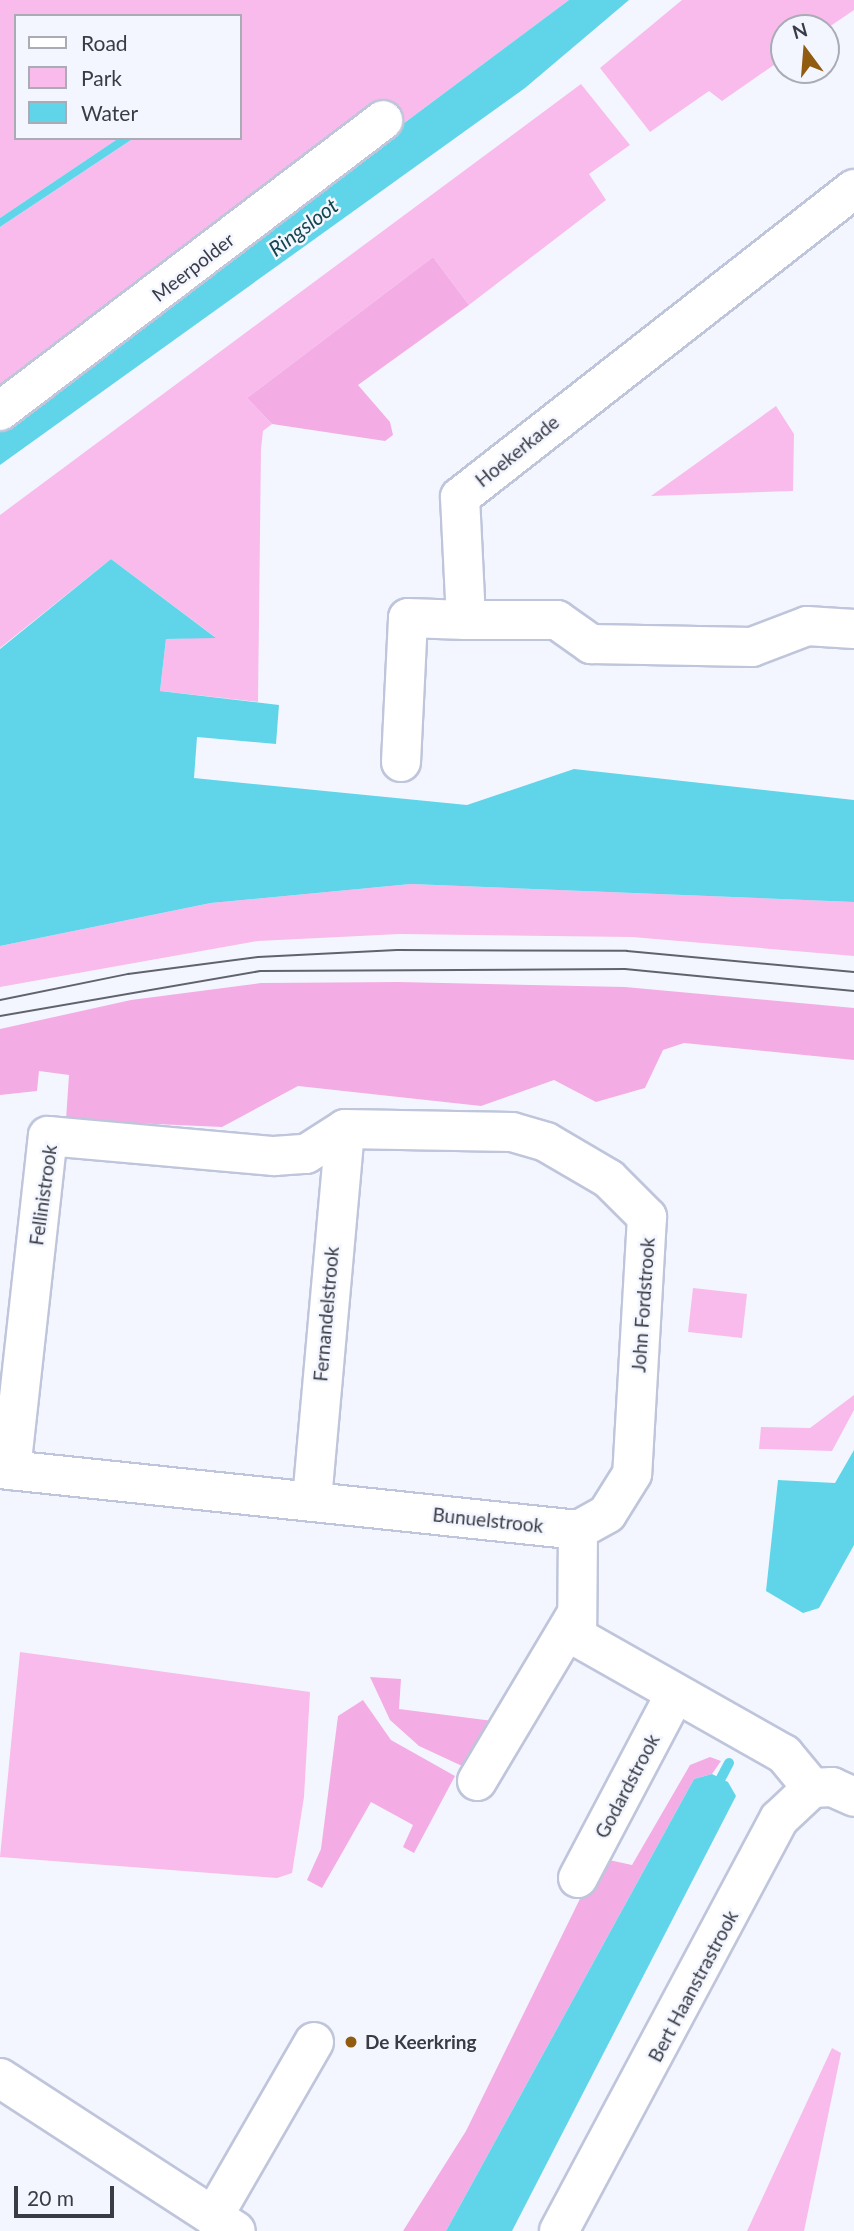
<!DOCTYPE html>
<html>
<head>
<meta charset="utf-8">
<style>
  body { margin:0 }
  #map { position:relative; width:854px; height:2231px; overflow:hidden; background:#f3f6ff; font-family:Lato,sans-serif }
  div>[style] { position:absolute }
  .green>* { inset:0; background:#f9bbeb }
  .forest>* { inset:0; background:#f3ade4 }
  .water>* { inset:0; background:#60d5e9 }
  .stream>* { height:10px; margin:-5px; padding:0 5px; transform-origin:5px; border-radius:5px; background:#60d5e9 }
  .roads { filter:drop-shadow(2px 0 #bfc5db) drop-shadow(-2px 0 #bfc5db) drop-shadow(0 2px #bfc5db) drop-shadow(0 -2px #bfc5db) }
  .minor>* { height:38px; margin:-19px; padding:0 19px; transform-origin:19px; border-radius:19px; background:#fff }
  .tram>* { height:2px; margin:-1px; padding:0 1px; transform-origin:1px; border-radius:1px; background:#60636c }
  .dots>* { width:19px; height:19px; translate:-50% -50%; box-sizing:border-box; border:4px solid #f3f6ff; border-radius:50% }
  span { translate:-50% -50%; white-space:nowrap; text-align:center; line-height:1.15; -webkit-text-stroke:5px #f3f6ff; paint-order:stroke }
  .street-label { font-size:19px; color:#3a3c45 }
  .poi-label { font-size:19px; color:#3a3c45; font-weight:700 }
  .left { translate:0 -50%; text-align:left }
  .water-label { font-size:21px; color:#124750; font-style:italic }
  .legend { position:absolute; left:14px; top:14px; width:228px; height:126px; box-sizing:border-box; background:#f3f6ff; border:2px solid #a9acb5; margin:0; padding:9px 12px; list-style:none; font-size:21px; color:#3a3c45 }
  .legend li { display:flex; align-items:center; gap:14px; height:35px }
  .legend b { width:35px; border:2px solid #a9acb5 }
  .north { position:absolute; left:770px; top:14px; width:70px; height:70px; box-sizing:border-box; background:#f3f6ff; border:2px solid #a9acb5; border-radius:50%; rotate:344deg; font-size:19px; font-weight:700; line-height:28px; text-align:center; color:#3a3c45 }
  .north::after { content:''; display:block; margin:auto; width:24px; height:32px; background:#915b10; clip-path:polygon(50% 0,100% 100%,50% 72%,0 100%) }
  .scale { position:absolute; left:14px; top:2186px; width:100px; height:32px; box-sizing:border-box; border:4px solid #3a3c45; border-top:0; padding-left:9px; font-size:21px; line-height:24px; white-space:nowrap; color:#3a3c45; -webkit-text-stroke:5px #f3f6ff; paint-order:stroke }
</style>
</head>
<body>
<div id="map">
  <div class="green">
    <i style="clip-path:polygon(0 0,569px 0,0 425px,0 227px,134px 138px,240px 138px,240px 16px,16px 16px,16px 138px,119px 138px,0 218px)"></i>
    <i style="clip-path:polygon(682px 0,854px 0,854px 10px,826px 29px,784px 28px,784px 58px,722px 101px,709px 91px,650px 132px,600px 68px)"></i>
    <i style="clip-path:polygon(581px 84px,630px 145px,589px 174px,606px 200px,469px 305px,433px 257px,247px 398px,272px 424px,263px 431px,261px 449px,258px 702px,160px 691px,166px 639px,215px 637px,111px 559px,0 648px,0 515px)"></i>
    <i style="clip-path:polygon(776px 406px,794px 434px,793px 491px,651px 496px)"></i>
    <i style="clip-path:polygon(411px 884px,854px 902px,854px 956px,632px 937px,400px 934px,258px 941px,0 987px,0 946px,211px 903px)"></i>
    <i style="clip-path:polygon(693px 1288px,747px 1294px,742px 1338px,688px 1332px)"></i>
    <i style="clip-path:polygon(854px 1395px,854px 1410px,832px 1451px,759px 1449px,761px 1427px,810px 1428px)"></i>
    <i style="clip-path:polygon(20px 1652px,310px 1692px,304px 1797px,292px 1873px,277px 1878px,0 1857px)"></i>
    <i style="clip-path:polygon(832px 2048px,841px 2053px,804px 2231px,747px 2231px)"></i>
  </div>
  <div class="forest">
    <i style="clip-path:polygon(433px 257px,469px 305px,358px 385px,390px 422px,393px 435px,385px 441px,272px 424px,247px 398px)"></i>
    <i style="clip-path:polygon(399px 982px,625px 987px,854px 1008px,854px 1060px,684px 1043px,663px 1050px,645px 1088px,596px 1102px,554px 1080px,481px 1106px,298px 1086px,222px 1127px,66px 1120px,69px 1075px,39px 1071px,37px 1091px,0 1095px,0 1029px,131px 1000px,261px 983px)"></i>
    <i style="clip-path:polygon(370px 1677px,401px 1679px,399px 1709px,501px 1722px,475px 1772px,419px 1746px,390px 1720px)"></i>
    <i style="clip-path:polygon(363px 1700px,391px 1740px,455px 1776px,414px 1853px,403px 1847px,413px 1825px,371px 1802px,322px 1888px,307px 1880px,321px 1849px,338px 1716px)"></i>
    <i style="clip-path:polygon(710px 1757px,721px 1761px,712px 1774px,694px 1779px,446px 2231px,403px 2231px,466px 2131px,600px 1858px,632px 1865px,690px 1765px)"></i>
  </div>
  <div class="water">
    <i style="clip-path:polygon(569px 0,629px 0,525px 88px,0 465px,0 425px)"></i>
    <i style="clip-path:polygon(119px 138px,134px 138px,0 227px,0 218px)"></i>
    <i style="clip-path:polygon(111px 559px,216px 638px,166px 639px,160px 691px,279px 705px,276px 744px,197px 737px,194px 778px,467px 805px,574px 769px,854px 800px,854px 902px,411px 884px,211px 903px,0 946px,0 649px)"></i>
    <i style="clip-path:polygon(854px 1450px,854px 1545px,819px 1608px,803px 1613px,766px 1591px,778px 1480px,835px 1483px)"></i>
    <i style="clip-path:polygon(712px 1774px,728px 1782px,736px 1796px,512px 2231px,446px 2231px,694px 1779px)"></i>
  </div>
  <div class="stream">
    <i style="left:721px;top:1778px;width:17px;rotate:-62deg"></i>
  </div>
  <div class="roads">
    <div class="minor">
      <i style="left:854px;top:189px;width:500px;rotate:141.98deg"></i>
      <i style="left:460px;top:497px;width:123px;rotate:87.2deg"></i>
      <i style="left:466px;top:620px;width:91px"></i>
      <i style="left:557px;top:620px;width:42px;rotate:35.2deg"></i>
      <i style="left:591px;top:644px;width:161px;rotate:1.1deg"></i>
      <i style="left:752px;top:647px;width:59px;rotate:-20.9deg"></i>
      <i style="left:807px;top:626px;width:47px;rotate:3.7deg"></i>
      <i style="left:0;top:411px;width:481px;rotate:-37.2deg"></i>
      <i style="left:401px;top:762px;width:144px;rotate:-87.2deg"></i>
      <i style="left:408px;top:618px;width:58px;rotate:2deg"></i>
      <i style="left:345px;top:1129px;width:167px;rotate:1deg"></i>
      <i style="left:512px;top:1132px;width:35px;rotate:16deg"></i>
      <i style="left:546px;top:1142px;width:73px;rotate:30.4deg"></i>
      <i style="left:609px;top:1179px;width:54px;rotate:45deg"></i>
      <i style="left:647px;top:1217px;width:257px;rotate:93.3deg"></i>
      <i style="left:632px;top:1474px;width:47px;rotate:122deg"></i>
      <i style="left:607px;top:1514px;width:33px;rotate:151deg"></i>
      <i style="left:0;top:1469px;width:581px;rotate:6.02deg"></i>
      <i style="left:578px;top:1530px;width:107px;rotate:90.5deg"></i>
      <i style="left:577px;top:1637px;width:238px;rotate:29.5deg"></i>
      <i style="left:784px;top:1754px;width:44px;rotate:50.5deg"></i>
      <i style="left:11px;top:1470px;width:336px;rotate:-83.7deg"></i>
      <i style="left:48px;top:1136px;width:227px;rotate:5.1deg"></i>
      <i style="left:274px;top:1156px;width:32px;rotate:-4deg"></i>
      <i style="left:306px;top:1154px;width:46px;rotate:-32.7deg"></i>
      <i style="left:312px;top:1500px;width:372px;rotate:-84.9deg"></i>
      <i style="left:477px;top:1781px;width:190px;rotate:-59.2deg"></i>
      <i style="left:578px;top:1878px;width:208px;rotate:-62.2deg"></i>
      <i style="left:0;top:2078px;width:281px;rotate:33deg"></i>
      <i style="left:213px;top:2217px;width:202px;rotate:-60deg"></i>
      <i style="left:559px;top:2231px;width:467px;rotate:-61.9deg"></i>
      <i style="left:779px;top:1819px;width:45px;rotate:-43.2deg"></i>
      <i style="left:812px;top:1788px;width:20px;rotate:-3deg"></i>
      <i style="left:832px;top:1787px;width:24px;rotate:24deg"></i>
    </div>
  </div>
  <div class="tram">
    <i style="left:0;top:1000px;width:131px;rotate:-11.5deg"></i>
    <i style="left:128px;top:974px;width:131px;rotate:-7.5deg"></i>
    <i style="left:258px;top:957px;width:139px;rotate:-2.9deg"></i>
    <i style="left:397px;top:950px;width:230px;rotate:0.2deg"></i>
    <i style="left:627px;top:951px;width:228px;rotate:5.3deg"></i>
    <i style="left:0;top:1016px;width:264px;rotate:-9.8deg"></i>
    <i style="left:260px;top:971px;width:365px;rotate:-0.3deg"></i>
    <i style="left:625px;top:969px;width:230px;rotate:5.5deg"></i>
  </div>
  <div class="dots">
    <i style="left:351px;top:2042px;background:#915b10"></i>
  </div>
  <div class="street-label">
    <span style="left:193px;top:267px;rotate:-38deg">Meerpolder</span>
    <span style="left:517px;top:451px;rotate:-39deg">Hoekerkade</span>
    <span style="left:43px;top:1195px;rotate:-82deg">Fellinistrook</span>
    <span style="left:643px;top:1305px;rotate:-86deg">John Fordstrook</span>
    <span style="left:326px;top:1314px;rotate:-85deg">Fernandelstrook</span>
    <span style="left:488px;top:1520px;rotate:6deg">Bunuelstrook</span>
    <span style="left:627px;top:1786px;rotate:-62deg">Godardstrook</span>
    <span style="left:693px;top:1986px;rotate:-62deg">Bert Haanstrastrook</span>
  </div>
  <div class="poi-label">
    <span class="left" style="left:365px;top:2042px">De Keerkring</span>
  </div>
  <div class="water-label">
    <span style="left:303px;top:227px;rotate:-37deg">Ringsloot</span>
  </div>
  <ul class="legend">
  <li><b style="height:9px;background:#fff"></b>Road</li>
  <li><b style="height:19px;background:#f9bbeb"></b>Park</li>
  <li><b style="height:19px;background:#60d5e9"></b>Water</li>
  </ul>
  <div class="north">N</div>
  <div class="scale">20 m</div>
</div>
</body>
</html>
